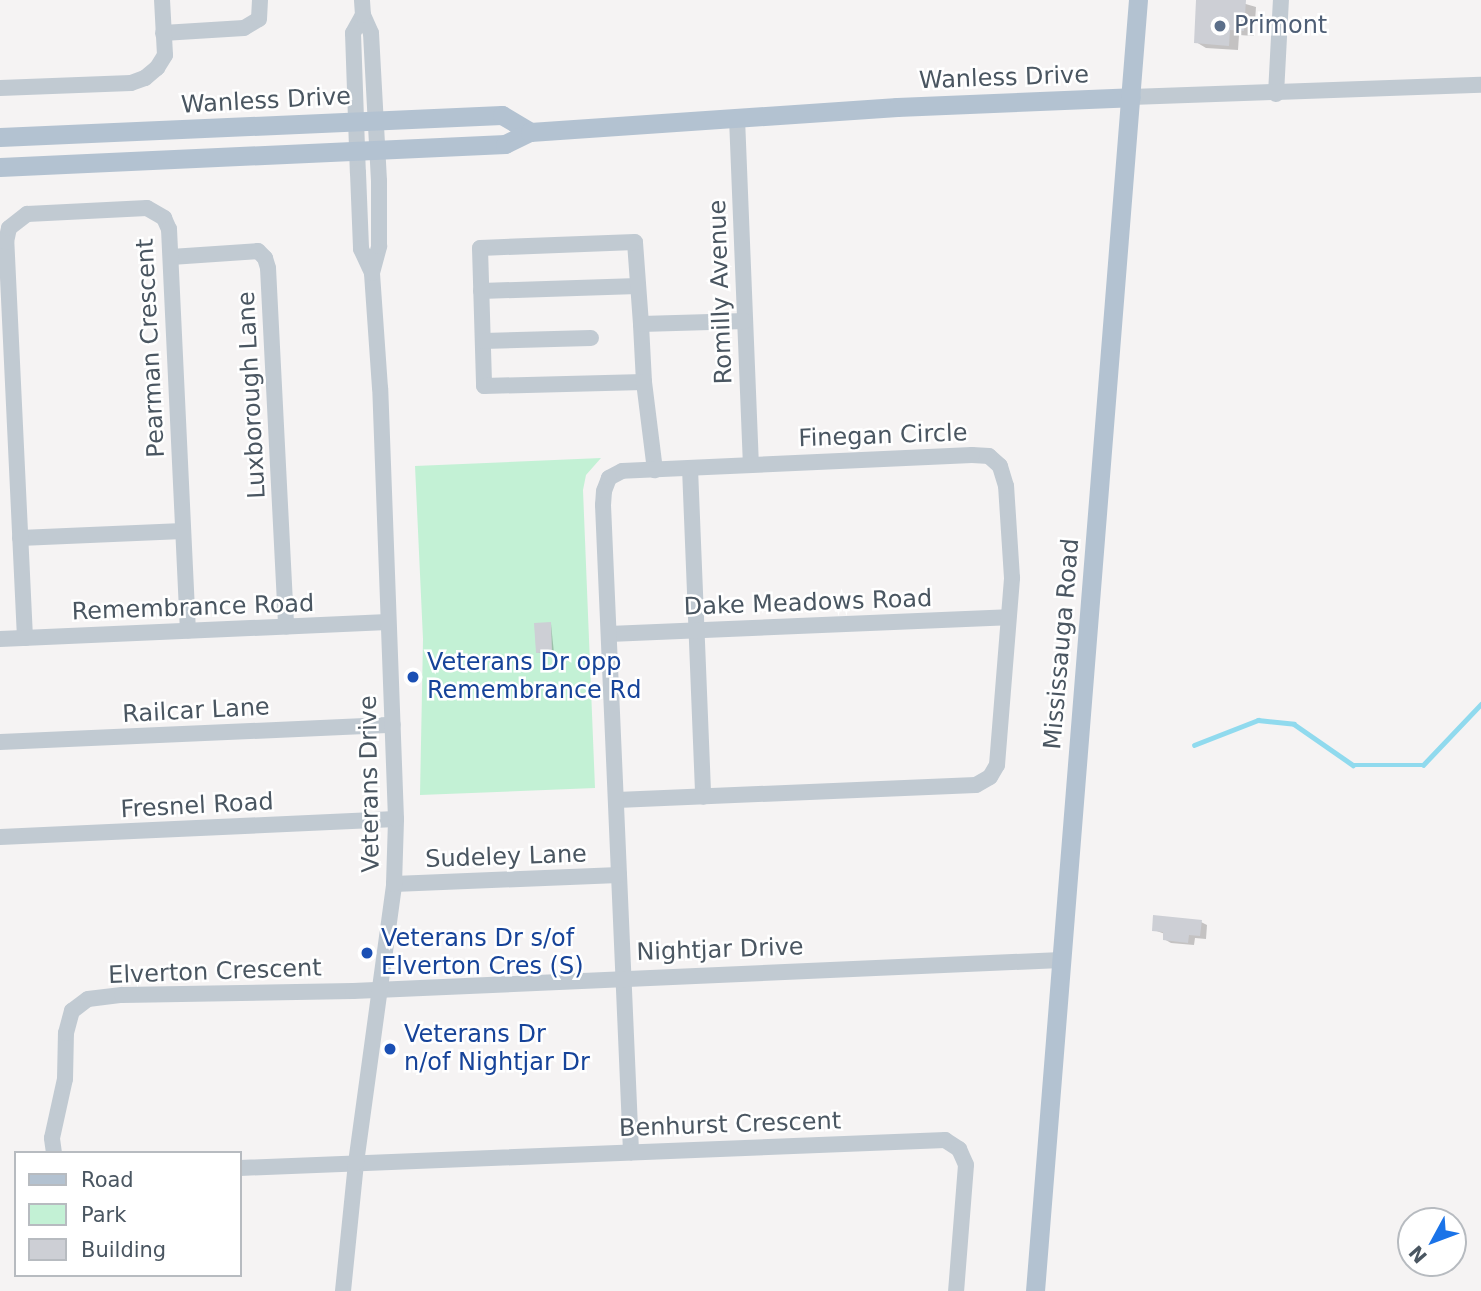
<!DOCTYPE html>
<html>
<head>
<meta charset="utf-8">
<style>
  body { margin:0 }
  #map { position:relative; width:1481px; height:1291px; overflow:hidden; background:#f5f3f3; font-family:"DejaVu Sans",sans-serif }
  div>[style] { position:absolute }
  .green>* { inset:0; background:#c3f1d5 }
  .shadow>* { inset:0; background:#0003 }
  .stream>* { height:4.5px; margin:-2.25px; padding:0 2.25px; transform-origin:2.25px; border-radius:2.25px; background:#90daee }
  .building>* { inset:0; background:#cdcfd5 }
  .minor>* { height:16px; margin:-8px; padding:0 8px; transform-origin:8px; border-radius:8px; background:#c1cad2 }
  .major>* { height:19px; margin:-9.5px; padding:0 9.5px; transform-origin:9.5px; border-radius:9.5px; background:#b3c2d1 }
  .dots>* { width:19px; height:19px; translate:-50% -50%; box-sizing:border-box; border:4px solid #fff; border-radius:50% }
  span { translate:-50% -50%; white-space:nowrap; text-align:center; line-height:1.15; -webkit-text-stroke:5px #fff; paint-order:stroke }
  .service-label { font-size:24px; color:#4e5e75 }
  .left { translate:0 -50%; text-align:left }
  .street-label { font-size:24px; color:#4a5661 }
  .transit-label { font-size:24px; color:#164399 }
  .legend { position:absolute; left:14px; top:1151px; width:228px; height:126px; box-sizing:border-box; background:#fff; border:2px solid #b7bbc0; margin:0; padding:9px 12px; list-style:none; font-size:21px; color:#4a5661 }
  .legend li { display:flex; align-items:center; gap:14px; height:35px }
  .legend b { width:35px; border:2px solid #b7bbc0 }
  .north { position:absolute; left:1397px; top:1207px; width:70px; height:70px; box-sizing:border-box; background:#fff; border:2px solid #b7bbc0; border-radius:50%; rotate:229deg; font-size:19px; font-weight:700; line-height:28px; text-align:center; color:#4a5661 }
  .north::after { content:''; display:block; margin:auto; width:24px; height:32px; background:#1a73e8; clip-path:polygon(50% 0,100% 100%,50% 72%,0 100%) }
</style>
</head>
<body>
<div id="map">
  <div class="green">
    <i style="clip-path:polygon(601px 458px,586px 475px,583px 490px,595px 788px,420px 795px,423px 639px,415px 466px)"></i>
  </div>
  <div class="shadow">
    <i style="clip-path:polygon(1197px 0,1232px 0,1256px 7px,1254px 36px,1239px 35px,1238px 50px,1206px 48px,1196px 42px)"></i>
    <i style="clip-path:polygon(551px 624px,554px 653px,540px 653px,537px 652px)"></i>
    <i style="clip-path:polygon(1201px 922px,1207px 925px,1206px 939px,1195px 938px,1194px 945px,1171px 943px,1164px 939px,1165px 934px,1154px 930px)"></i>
  </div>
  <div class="stream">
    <i style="left:1194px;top:745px;width:69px;rotate:-21.3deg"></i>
    <i style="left:1258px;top:720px;width:36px;rotate:6deg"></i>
    <i style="left:1294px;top:724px;width:72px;rotate:34.8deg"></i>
    <i style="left:1353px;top:765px;width:70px"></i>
    <i style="left:1423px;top:765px;width:84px;rotate:-46.4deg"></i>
  </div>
  <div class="building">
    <i style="clip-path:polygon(1196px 0,1246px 0,1244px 31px,1230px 30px,1229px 46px,1194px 43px)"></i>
    <i style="clip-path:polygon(551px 622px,552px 652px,536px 653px,534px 623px)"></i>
    <i style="clip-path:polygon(1153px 915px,1202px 920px,1200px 936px,1189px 935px,1188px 943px,1163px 940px,1163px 932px,1152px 931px)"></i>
  </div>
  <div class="minor">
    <i style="left:363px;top:15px;width:21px;rotate:119deg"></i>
    <i style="left:353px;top:33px;width:140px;rotate:88deg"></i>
    <i style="left:358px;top:173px;width:76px;rotate:87.7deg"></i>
    <i style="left:361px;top:249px;width:26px;rotate:65deg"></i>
    <i style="left:163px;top:33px;width:81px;rotate:-3.5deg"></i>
    <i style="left:244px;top:28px;width:17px;rotate:-31deg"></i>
    <i style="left:259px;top:19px;width:19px;rotate:-87deg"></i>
    <i style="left:0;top:88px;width:131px;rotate:-2.2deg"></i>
    <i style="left:131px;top:83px;width:15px;rotate:-20deg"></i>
    <i style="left:145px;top:78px;width:16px;rotate:-40deg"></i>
    <i style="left:157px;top:68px;width:15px;rotate:-58deg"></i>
    <i style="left:165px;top:55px;width:55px;rotate:-93.1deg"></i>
    <i style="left:1276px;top:94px;width:94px;rotate:-87deg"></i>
    <i style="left:1131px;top:97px;width:350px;rotate:-2deg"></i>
    <i style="left:737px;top:118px;width:346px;rotate:87.7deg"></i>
    <i style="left:171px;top:257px;width:87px;rotate:-3.9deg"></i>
    <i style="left:258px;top:251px;width:10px;rotate:45deg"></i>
    <i style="left:265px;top:258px;width:10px;rotate:73deg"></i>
    <i style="left:268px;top:268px;width:359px;rotate:87.1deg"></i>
    <i style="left:481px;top:291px;width:157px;rotate:-1.8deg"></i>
    <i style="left:641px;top:324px;width:82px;rotate:-94.2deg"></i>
    <i style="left:635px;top:242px;width:155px;rotate:177.8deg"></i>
    <i style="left:480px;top:248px;width:138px;rotate:88.3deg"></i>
    <i style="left:484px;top:386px;width:160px;rotate:-1.4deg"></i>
    <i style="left:644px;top:382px;width:58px;rotate:-93deg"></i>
    <i style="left:641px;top:324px;width:104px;rotate:-1.7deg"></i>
    <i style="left:483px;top:341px;width:108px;rotate:-1.6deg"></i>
    <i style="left:644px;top:382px;width:89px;rotate:82.9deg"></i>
    <i style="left:690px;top:468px;width:329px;rotate:87.7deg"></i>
    <i style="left:20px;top:538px;width:163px;rotate:-2.5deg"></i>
    <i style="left:609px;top:634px;width:399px;rotate:-2.4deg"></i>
    <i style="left:25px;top:638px;width:396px;rotate:-92.7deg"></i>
    <i style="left:6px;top:242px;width:14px;rotate:-78deg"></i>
    <i style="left:9px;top:228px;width:23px;rotate:-38deg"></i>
    <i style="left:27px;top:214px;width:120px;rotate:-2.9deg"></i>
    <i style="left:147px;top:208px;width:20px;rotate:30deg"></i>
    <i style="left:164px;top:218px;width:12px;rotate:66deg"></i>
    <i style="left:169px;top:229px;width:402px;rotate:87.3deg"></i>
    <i style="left:0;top:639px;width:388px;rotate:-2.5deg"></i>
    <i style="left:0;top:742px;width:393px;rotate:-2.5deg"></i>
    <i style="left:617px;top:800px;width:359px;rotate:-2.4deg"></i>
    <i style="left:976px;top:785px;width:16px;rotate:-30deg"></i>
    <i style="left:990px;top:777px;width:14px;rotate:-60deg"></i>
    <i style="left:997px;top:765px;width:188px;rotate:-85.4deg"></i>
    <i style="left:1012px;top:578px;width:92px;rotate:-93.7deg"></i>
    <i style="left:1006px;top:486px;width:21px;rotate:-107deg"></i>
    <i style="left:1000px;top:466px;width:15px;rotate:-138deg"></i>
    <i style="left:989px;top:456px;width:17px;rotate:-177deg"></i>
    <i style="left:972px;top:455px;width:350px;rotate:177.4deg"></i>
    <i style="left:622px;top:471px;width:15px;rotate:152deg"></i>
    <i style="left:609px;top:478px;width:14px;rotate:111deg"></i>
    <i style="left:604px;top:491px;width:14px;rotate:94deg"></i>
    <i style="left:603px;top:505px;width:648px;rotate:87.52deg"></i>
    <i style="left:0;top:837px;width:396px;rotate:-2.6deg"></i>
    <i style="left:394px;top:884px;width:225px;rotate:-2.3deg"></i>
    <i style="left:54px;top:1153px;width:15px;rotate:-98deg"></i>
    <i style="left:52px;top:1138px;width:60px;rotate:-77.6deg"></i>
    <i style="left:65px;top:1079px;width:46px;rotate:-88.8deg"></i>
    <i style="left:66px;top:1033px;width:23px;rotate:-75deg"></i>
    <i style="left:72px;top:1011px;width:20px;rotate:-37deg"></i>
    <i style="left:88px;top:999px;width:34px;rotate:-7deg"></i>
    <i style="left:122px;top:995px;width:231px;rotate:-1deg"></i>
    <i style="left:353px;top:991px;width:709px;rotate:-2.51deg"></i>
    <i style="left:240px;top:1168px;width:706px;rotate:-2.27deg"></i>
    <i style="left:945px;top:1140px;width:17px;rotate:33deg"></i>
    <i style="left:959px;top:1149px;width:17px;rotate:66deg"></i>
    <i style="left:966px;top:1165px;width:126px;rotate:94.5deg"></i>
    <i style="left:343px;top:1291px;width:129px;rotate:-84.2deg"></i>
    <i style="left:356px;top:1163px;width:282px;rotate:-82.2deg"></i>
    <i style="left:394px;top:884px;width:65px;rotate:-88.2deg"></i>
    <i style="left:396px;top:819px;width:431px;rotate:-92.1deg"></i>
    <i style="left:380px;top:388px;width:115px;rotate:-94deg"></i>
    <i style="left:372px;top:273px;width:28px;rotate:-75deg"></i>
    <i style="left:379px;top:246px;width:65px;rotate:-90deg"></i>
    <i style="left:379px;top:181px;width:148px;rotate:-93.1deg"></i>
    <i style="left:371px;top:33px;width:20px;rotate:-114deg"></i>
    <i style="left:363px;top:15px;width:15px;rotate:-94deg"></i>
  </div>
  <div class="major">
    <i style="left:0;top:137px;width:502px;rotate:-2.51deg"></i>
    <i style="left:502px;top:115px;width:33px;rotate:31deg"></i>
    <i style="left:0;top:167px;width:506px;rotate:-2.61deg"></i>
    <i style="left:505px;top:144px;width:28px;rotate:-26deg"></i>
    <i style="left:530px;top:132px;width:368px;rotate:-3.9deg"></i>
    <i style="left:897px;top:107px;width:234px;rotate:-2.4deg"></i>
    <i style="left:1035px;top:1291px;width:1295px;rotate:-85.44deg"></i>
  </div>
  <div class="dots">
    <i style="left:1220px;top:26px;background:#5c6f8a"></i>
    <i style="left:413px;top:677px;background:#1a4fb4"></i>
    <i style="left:367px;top:953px;background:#1a4fb4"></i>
    <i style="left:390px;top:1049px;background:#1a4fb4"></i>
  </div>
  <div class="service-label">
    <span class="left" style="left:1234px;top:26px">Primont</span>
  </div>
  <div class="street-label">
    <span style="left:1004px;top:78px;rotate:-2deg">Wanless Drive</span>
    <span style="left:266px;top:101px;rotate:-3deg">Wanless Drive</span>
    <span style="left:721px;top:292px;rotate:-92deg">Romilly Avenue</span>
    <span style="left:151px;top:348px;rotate:-93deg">Pearman Crescent</span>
    <span style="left:252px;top:395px;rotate:-93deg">Luxborough Lane</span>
    <span style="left:883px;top:436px;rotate:-2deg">Finegan Circle</span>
    <span style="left:808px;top:603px;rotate:-2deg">Dake Meadows Road</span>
    <span style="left:193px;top:608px;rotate:-2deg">Remembrance Road</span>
    <span style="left:1062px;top:644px;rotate:-85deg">Mississauga Road</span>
    <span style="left:196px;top:711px;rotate:-3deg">Railcar Lane</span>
    <span style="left:370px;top:784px;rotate:-91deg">Veterans Drive</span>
    <span style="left:197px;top:806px;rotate:-3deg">Fresnel Road</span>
    <span style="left:506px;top:857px;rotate:-2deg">Sudeley Lane</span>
    <span style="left:720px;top:950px;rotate:-2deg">Nightjar Drive</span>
    <span style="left:215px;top:972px;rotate:-2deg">Elverton Crescent</span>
    <span style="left:730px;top:1125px;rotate:-2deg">Benhurst Crescent</span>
  </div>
  <div class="transit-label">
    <span class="left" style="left:427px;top:677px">Veterans Dr opp<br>Remembrance Rd</span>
    <span class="left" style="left:381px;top:953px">Veterans Dr s/of<br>Elverton Cres (S)</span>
    <span class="left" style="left:404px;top:1049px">Veterans Dr<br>n/of Nightjar Dr</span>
  </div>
  <ul class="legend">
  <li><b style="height:9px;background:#b3c2d1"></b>Road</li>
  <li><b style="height:19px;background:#c3f1d5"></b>Park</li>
  <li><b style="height:19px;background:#cdcfd5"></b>Building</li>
  </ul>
  <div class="north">N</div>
</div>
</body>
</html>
